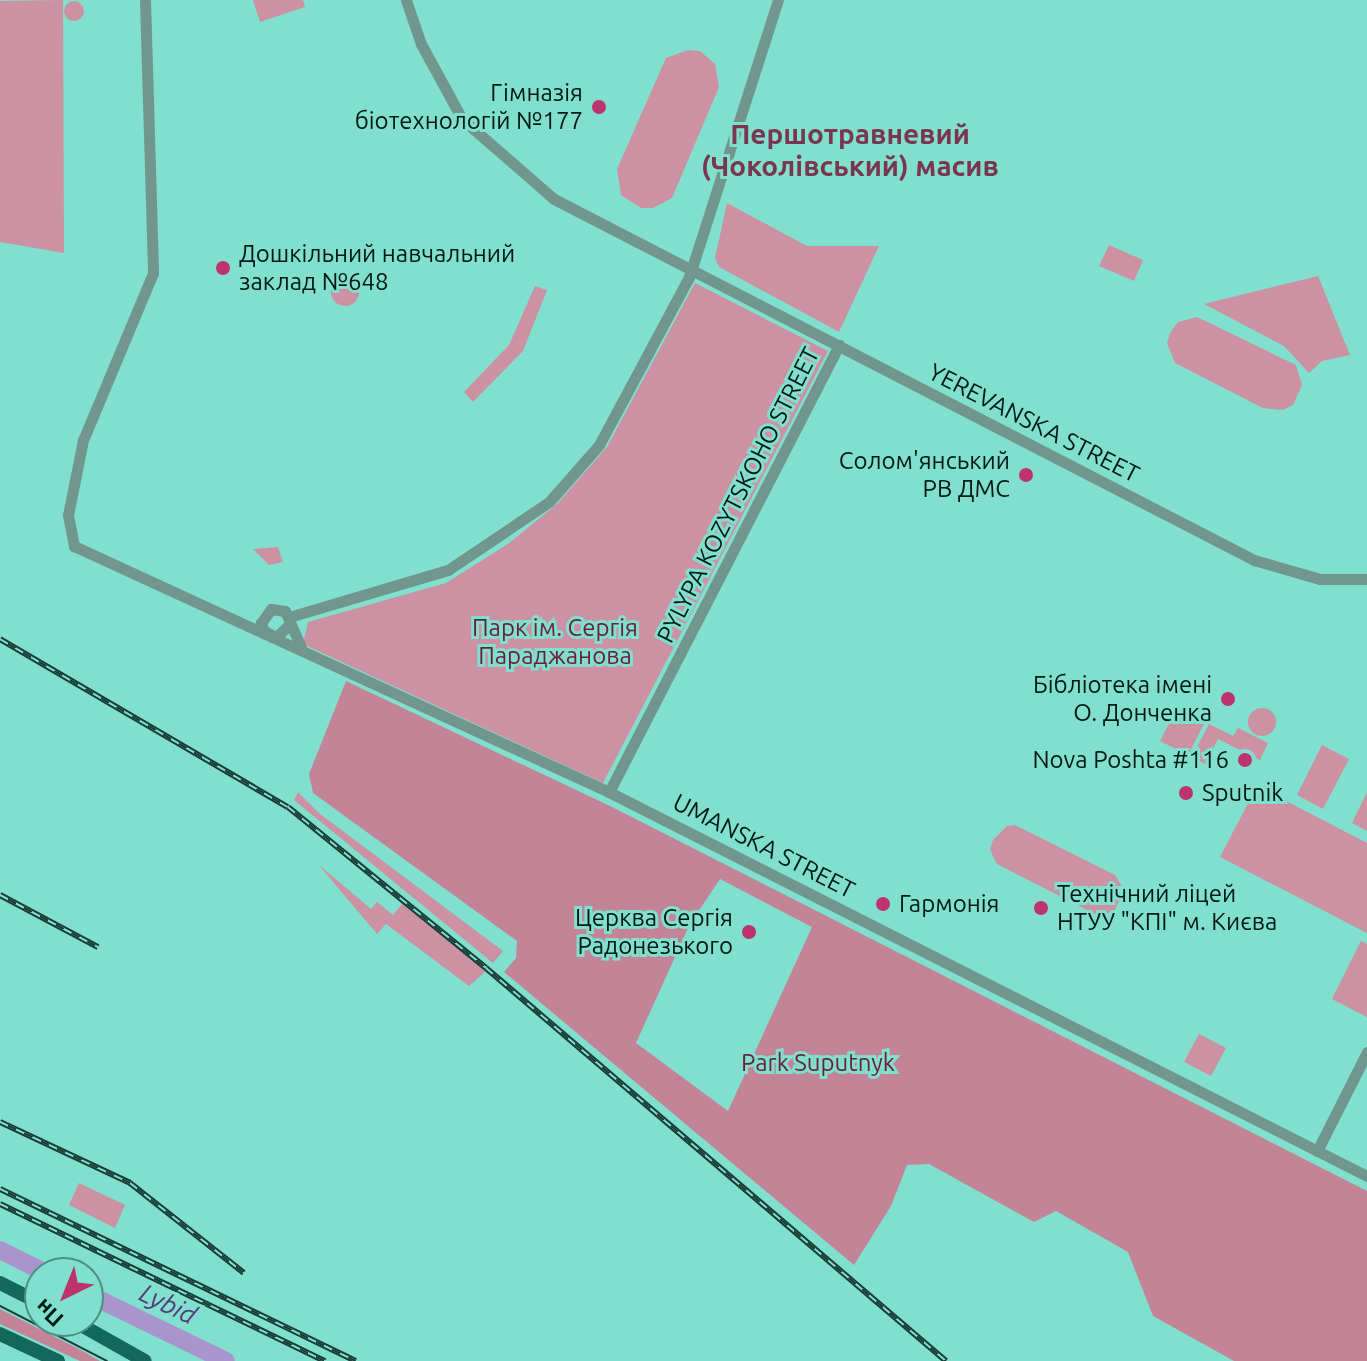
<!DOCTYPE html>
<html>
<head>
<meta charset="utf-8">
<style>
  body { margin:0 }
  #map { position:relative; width:1367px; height:1361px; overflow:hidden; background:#81dfcd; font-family:Ubuntu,sans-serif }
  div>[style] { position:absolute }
  .green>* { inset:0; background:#cc91a2 }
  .round { border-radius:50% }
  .forest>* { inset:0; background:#c48497 }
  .river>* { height:18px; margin:-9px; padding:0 9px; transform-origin:9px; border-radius:9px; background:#a895cd }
  .minor>* { height:11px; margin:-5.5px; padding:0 5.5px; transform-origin:5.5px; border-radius:5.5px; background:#71968e }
  .major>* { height:14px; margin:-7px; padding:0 7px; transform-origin:7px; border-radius:7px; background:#11685b }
  .tram>* { height:2px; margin:-1px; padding:0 1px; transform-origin:1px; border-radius:1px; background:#183d36 }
  .rail>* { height:6px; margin-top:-3px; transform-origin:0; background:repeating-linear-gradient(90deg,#81dfcd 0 9px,#183d36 0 18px); box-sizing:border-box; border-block:2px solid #183d36 }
  .dots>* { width:22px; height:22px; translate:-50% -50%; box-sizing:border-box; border:4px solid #81dfcd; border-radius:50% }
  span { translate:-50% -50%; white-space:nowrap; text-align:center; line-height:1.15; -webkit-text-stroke:6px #81dfcd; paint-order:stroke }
  .poi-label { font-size:24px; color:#001914 }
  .right { translate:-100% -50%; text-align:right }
  .left { translate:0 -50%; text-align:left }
  .street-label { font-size:24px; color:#001914 }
  .park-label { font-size:24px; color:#6a1e3c }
  .water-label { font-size:26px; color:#54397d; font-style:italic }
  .quarter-label { font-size:28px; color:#7b364f; font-weight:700 }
  .north { position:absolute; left:24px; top:1257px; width:80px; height:80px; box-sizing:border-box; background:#81dfcd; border:2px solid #4d9083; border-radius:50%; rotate:223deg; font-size:22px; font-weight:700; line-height:32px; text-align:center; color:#001914 }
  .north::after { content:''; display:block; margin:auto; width:28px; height:36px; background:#bd336d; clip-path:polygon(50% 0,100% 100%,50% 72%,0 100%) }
</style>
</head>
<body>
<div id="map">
  <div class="green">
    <i style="clip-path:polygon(63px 0,64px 253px,0 242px,0 1px)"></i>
    <i style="clip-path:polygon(253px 0,303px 0,305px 7px,260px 22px)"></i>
    <i class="round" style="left:64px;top:1px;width:20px;height:20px"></i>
    <i style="clip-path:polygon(688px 50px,700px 51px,715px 64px,719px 87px,672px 198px,653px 208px,641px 208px,621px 195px,617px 169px,666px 58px)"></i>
    <i style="clip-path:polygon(727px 203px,807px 246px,879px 246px,839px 332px,719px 267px,715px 258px)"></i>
    <i style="clip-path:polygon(1109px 245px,1143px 260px,1134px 281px,1099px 266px)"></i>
    <i style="clip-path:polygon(1318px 276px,1350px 355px,1322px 361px,1309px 373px,1284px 346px,1204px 304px)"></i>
    <i class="round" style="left:331px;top:278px;width:28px;height:28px"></i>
    <i style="clip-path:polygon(695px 283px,828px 351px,603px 783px,303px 644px,308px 622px,446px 583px,508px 544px,557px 504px,607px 447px)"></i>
    <i style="clip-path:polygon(535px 286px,547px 290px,523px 351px,473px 402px,464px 392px,509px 345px)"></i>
    <i style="clip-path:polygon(1197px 317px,1296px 365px,1302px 385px,1293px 405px,1283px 410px,1263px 408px,1175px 363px,1167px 343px,1170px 333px,1178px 322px)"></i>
    <i style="clip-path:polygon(278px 547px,283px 562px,269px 565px,253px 549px)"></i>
    <i style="clip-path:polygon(1177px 708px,1205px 722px,1188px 755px,1160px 741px)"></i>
    <i class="round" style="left:1248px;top:708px;width:28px;height:28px"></i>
    <i style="clip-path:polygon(1209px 724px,1233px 736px,1238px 728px,1268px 743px,1260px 760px,1218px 739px,1205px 764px,1192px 757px)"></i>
    <i style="clip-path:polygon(1322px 745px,1349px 759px,1323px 809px,1297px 795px)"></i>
    <i style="clip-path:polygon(1257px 786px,1367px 843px,1367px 933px,1220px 857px)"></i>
    <i style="clip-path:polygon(298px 792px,320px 814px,503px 951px,493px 963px,294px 800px)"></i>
    <i style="clip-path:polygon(1367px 792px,1367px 831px,1352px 823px)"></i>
    <i style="clip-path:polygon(1015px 825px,1115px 875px,1124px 890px,1114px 912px,1097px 915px,997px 864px,990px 850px,993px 840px,1007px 826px)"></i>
    <i style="clip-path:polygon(318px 864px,371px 909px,377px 902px,393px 915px,403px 903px,486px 971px,469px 986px,386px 924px,377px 934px)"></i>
    <i style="clip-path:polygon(1361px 941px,1367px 944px,1367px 1017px,1332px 999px)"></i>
    <i style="clip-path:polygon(1199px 1034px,1226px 1048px,1211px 1076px,1184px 1062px)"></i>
    <i style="clip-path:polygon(79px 1183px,125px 1205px,115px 1228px,69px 1205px)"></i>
  </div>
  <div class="forest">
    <i style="clip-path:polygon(evenodd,346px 681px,612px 807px,1367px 1191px,1367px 1361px,1234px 1361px,1153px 1316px,1128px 1252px,1056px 1211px,1034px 1222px,929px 1164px,907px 1165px,891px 1206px,854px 1265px,504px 972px,516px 958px,517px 941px,313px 793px,309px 774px,346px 681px,720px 879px,812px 927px,728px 1111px,636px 1043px,690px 924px,720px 879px)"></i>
    <i style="clip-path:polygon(0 1309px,79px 1349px,100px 1361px,80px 1361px,0 1324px)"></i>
  </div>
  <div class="river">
    <i style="left:0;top:1250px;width:51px;rotate:26.6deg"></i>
    <i style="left:88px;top:1294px;width:153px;rotate:25.9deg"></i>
  </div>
  <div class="minor">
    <i style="left:145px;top:0;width:273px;rotate:88.3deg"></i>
    <i style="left:153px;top:273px;width:181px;rotate:112.7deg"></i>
    <i style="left:83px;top:440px;width:76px;rotate:101.3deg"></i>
    <i style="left:68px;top:515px;width:32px;rotate:79deg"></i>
    <i style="left:74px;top:546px;width:589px;rotate:24.69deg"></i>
    <i style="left:609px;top:792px;width:850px;rotate:26.87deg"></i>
    <i style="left:406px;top:0;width:46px;rotate:71.2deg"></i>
    <i style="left:421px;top:44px;width:85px;rotate:61.3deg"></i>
    <i style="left:462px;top:119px;width:122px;rotate:41deg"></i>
    <i style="left:554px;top:199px;width:788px;rotate:27.28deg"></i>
    <i style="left:1254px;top:560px;width:69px;rotate:16.1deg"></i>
    <i style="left:1320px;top:579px;width:47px"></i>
    <i style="left:289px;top:617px;width:166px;rotate:-16.5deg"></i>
    <i style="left:448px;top:570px;width:122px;rotate:-34deg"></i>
    <i style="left:549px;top:502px;width:76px;rotate:-48.7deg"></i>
    <i style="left:599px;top:445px;width:191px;rotate:-61.8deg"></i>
    <i style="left:689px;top:277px;width:291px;rotate:-72.2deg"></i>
    <i style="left:290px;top:624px;width:19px;rotate:137deg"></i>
    <i style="left:276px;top:637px;width:13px;rotate:-153deg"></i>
    <i style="left:264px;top:631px;width:9px;rotate:-111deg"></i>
    <i style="left:261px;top:623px;width:17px;rotate:-54deg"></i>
    <i style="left:271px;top:609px;width:14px;rotate:8deg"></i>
    <i style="left:285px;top:611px;width:39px;rotate:66deg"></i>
    <i style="left:609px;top:792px;width:503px;rotate:-62.77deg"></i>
    <i style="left:1317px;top:1151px;width:111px;rotate:-63.2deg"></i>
  </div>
  <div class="major">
    <i style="left:0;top:1283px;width:45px;rotate:26.6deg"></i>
    <i style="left:74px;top:1321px;width:81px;rotate:29.4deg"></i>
    <i style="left:0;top:1334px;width:64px;rotate:25deg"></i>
  </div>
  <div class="tram">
    <i style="left:0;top:1306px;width:120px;rotate:27.2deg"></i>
  </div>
  <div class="rail">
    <i style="left:0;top:639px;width:333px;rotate:30.3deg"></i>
    <i style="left:288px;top:807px;width:255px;rotate:39.1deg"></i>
    <i style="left:486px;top:968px;width:605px;rotate:40.51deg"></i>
    <i style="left:0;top:895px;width:111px;rotate:28deg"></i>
    <i style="left:0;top:1122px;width:144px;rotate:25.1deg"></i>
    <i style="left:130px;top:1183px;width:145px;rotate:38.3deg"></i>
    <i style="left:0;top:1189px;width:395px;rotate:25.8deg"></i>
    <i style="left:0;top:1204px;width:361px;rotate:25.8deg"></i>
  </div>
  <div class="dots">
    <i style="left:599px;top:107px;background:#bd336d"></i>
    <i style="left:223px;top:268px;background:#bd336d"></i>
    <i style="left:1026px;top:475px;background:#bd336d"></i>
    <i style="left:1228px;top:699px;background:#bd336d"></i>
    <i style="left:1245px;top:760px;background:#bd336d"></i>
    <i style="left:1186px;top:793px;background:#bd336d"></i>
    <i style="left:883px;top:904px;background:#bd336d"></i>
    <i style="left:1041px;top:908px;background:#bd336d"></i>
    <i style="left:749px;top:932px;background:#bd336d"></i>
  </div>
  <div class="poi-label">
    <span class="right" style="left:583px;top:107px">Гімназія<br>біотехнологій №177</span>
    <span class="left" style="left:239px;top:268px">Дошкільний навчальний<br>заклад №648</span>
    <span class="right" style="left:1010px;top:475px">Солом'янський<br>РВ ДМС</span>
    <span class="right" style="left:1212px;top:699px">Бібліотека імені<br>О. Донченка</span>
    <span class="right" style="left:1229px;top:760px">Nova Poshta #116</span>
    <span class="left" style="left:1202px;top:793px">Sputnik</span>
    <span class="left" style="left:1057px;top:908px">Технічний ліцей<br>НТУУ "КПІ" м. Києва</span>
    <span class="left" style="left:899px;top:904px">Гармонія</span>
    <span class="right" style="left:733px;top:932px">Церква Сергія<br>Радонезького</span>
  </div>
  <div class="street-label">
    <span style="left:1034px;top:423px;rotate:27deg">YEREVANSKA STREET</span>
    <span style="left:738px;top:495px;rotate:-63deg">PYLYPA KOZYTSKOHO STREET</span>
    <span style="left:764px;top:846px;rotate:27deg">UMANSKA STREET</span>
  </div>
  <div class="park-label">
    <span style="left:555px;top:642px">Парк ім. Сергія<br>Параджанова</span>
    <span style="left:818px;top:1063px">Park Suputnyk</span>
  </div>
  <div class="water-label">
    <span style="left:168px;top:1304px;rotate:26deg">Lybid</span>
  </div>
  <div class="quarter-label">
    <span style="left:850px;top:150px">Першотравневий<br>(Чоколівський) масив</span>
  </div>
  <div class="north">Пн</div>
</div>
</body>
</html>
